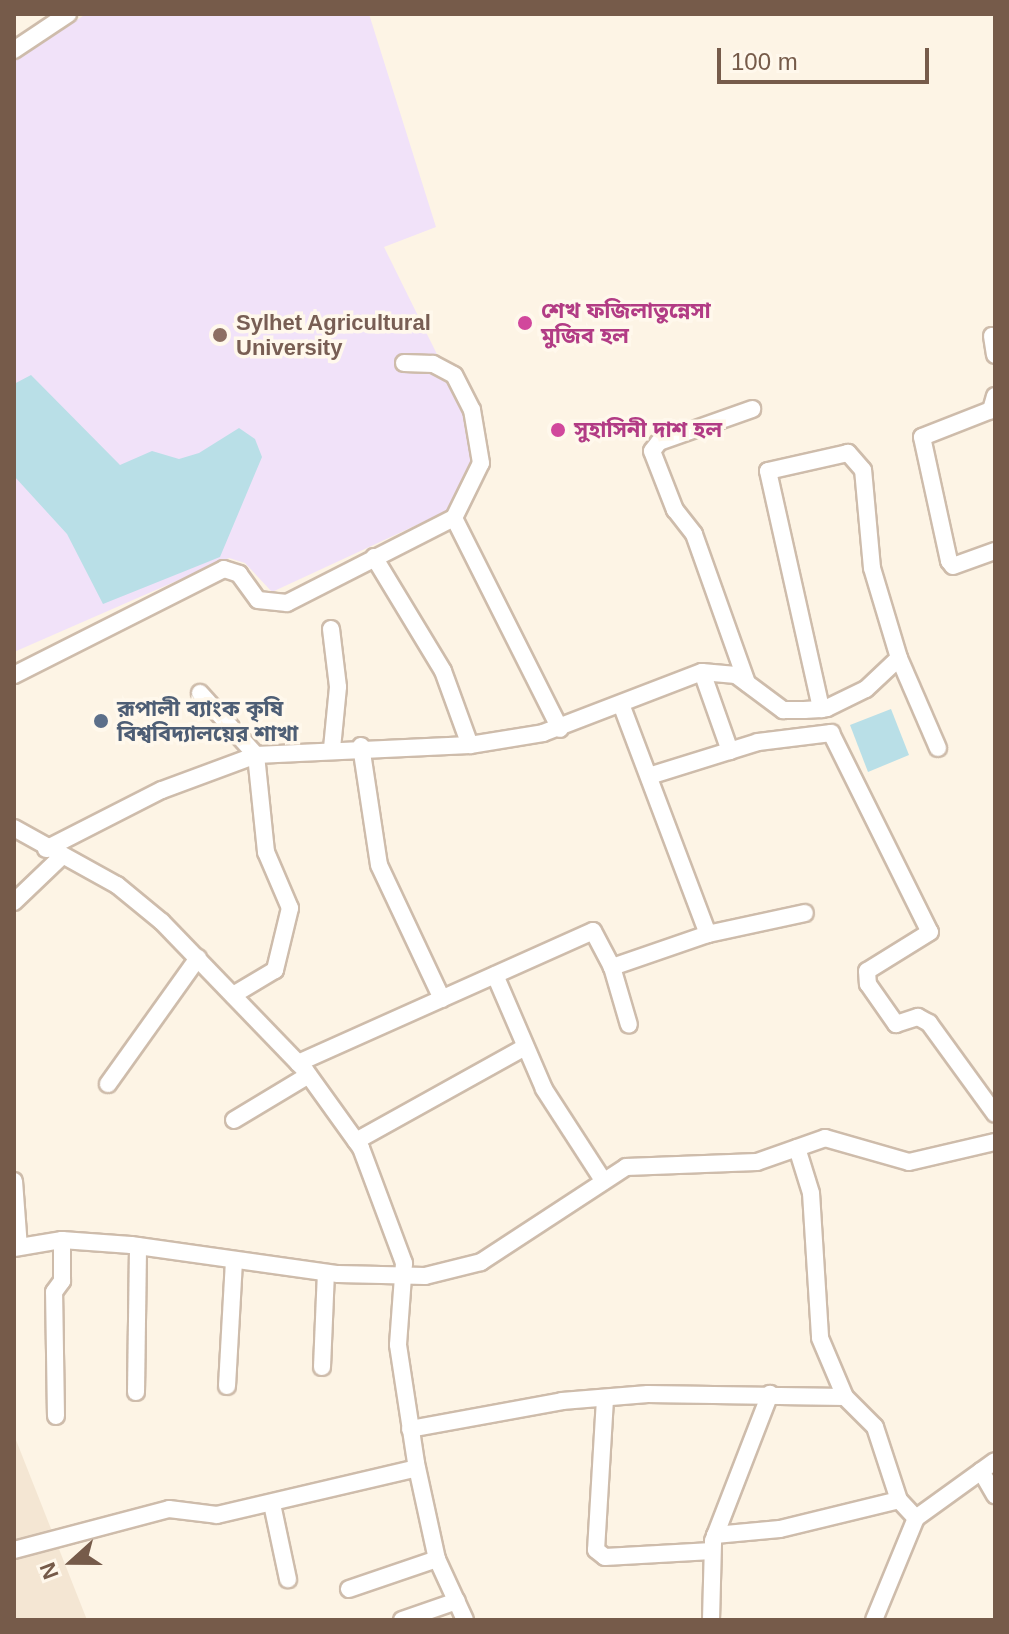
<!DOCTYPE html>
<html>
<head>
<meta charset="utf-8">
<style>
  body { margin:0 }
  #map { position:relative; width:1009px; height:1634px; overflow:hidden; background:#fdf4e5; font-family:Arial,"Noto Sans Bengali",sans-serif }
  div>[style] { position:absolute }
  .residential>* { inset:0; background:#f4e6d3 }
  .education>* { inset:0; background:#f1e2f9 }
  .water>* { inset:0; background:#b9dfe7 }
  .roads { filter:drop-shadow(2px 0 #cebcab) drop-shadow(-2px 0 #cebcab) drop-shadow(0 2px #cebcab) drop-shadow(0 -2px #cebcab) }
  .street>* { height:16px; margin:-8px; padding:0 8px; transform-origin:8px; border-radius:8px; background:#fff }
  .dots>* { width:22px; height:22px; translate:-50% -50%; box-sizing:border-box; border:4px solid #fff8ec; border-radius:50% }
  span { translate:-50% -50%; white-space:nowrap; text-align:center; line-height:1.15; -webkit-text-stroke:7px #fff8ec; paint-order:stroke }
  .hotel-label { font-size:22px; color:#b23c85; font-weight:700 }
  .left { translate:0 -50%; text-align:left }
  .education-label { font-size:22px; color:#785e54; font-weight:700 }
  .service-label { font-size:22px; color:#4e5e75; font-weight:700 }
  .frame { position:absolute; inset:0; border:16px solid #765b4a; pointer-events:none }
  .north { position:absolute; left:32px; top:1522px; width:80px; height:80px; -webkit-text-stroke:6px #fff8ec; paint-order:stroke; rotate:249deg; font-size:22px; font-weight:700; line-height:32px; text-align:center; color:#765b4a }
  .north::after { content:''; display:block; margin:auto; width:28px; height:36px; background:#765b4a; clip-path:polygon(50% 0,100% 100%,50% 72%,0 100%) }
  .scale { position:absolute; left:717px; top:48px; width:212px; height:36px; box-sizing:border-box; border:4px solid #765b4a; border-top:0; padding-left:10px; font-size:24px; line-height:28px; white-space:nowrap; color:#765b4a; -webkit-text-stroke:6px #fff8ec; paint-order:stroke }
</style>
</head>
<body>
<div id="map">
  <div class="residential">
    <i style="clip-path:polygon(14px 1435px,87px 1620px,14px 1620px)"></i>
  </div>
  <div class="education">
    <i style="clip-path:polygon(86px 14px,369px 14px,436px 227px,384px 247px,466px 413px,476px 462px,449px 510px,272px 592px,245px 563px,229px 558px,14px 652px,14px 61px)"></i>
  </div>
  <div class="water">
    <i style="clip-path:polygon(31px 375px,120px 465px,152px 451px,179px 459px,199px 453px,239px 428px,255px 439px,262px 457px,220px 557px,103px 604px,67px 534px,14px 476px,14px 384px)"></i>
    <i style="clip-path:polygon(891px 709px,909px 755px,868px 772px,850px 725px)"></i>
  </div>
  <div class="roads">
    <div class="street">
      <i style="left:14px;top:50px;width:65px;rotate:-33.7deg"></i>
      <i style="left:992px;top:336px;width:19px;rotate:81deg"></i>
      <i style="left:995px;top:396px;width:15px;rotate:106deg"></i>
      <i style="left:991px;top:410px;width:74px;rotate:158.6deg"></i>
      <i style="left:922px;top:437px;width:127px;rotate:77.7deg"></i>
      <i style="left:949px;top:561px;width:6px;rotate:51deg"></i>
      <i style="left:953px;top:566px;width:45px;rotate:-19.7deg"></i>
      <i style="left:454px;top:518px;width:236px;rotate:63.3deg"></i>
      <i style="left:374px;top:557px;width:133px;rotate:58.8deg"></i>
      <i style="left:443px;top:671px;width:79px;rotate:70deg"></i>
      <i style="left:331px;top:629px;width:58px;rotate:83.1deg"></i>
      <i style="left:338px;top:687px;width:61px;rotate:95.6deg"></i>
      <i style="left:899px;top:658px;width:98px;rotate:66.6deg"></i>
      <i style="left:702px;top:672px;width:84px;rotate:70.5deg"></i>
      <i style="left:14px;top:675px;width:235px;rotate:-26.8deg"></i>
      <i style="left:224px;top:569px;width:16px;rotate:18deg"></i>
      <i style="left:239px;top:574px;width:32px;rotate:54deg"></i>
      <i style="left:258px;top:600px;width:29px;rotate:6deg"></i>
      <i style="left:287px;top:603px;width:187px;rotate:-27deg"></i>
      <i style="left:454px;top:518px;width:61px;rotate:-63.9deg"></i>
      <i style="left:481px;top:463px;width:54px;rotate:-99.6deg"></i>
      <i style="left:472px;top:410px;width:39px;rotate:-117deg"></i>
      <i style="left:454px;top:375px;width:24px;rotate:-152deg"></i>
      <i style="left:433px;top:364px;width:29px;rotate:-178deg"></i>
      <i style="left:747px;top:683px;width:158px;rotate:-109.6deg"></i>
      <i style="left:694px;top:534px;width:31px;rotate:-128deg"></i>
      <i style="left:675px;top:510px;width:63px;rotate:-111.3deg"></i>
      <i style="left:652px;top:451px;width:11px;rotate:-52deg"></i>
      <i style="left:659px;top:442px;width:99px;rotate:-19.5deg"></i>
      <i style="left:200px;top:693px;width:84px;rotate:47.9deg"></i>
      <i style="left:256px;top:755px;width:214px;rotate:-2.7deg"></i>
      <i style="left:470px;top:745px;width:74px;rotate:-9.3deg"></i>
      <i style="left:543px;top:733px;width:170px;rotate:-21deg"></i>
      <i style="left:702px;top:672px;width:34px;rotate:5deg"></i>
      <i style="left:736px;top:675px;width:59px;rotate:36.7deg"></i>
      <i style="left:783px;top:710px;width:21px"></i>
      <i style="left:804px;top:710px;width:17px;rotate:-3deg"></i>
      <i style="left:821px;top:709px;width:6px;rotate:-9deg"></i>
      <i style="left:827px;top:708px;width:43px;rotate:-26deg"></i>
      <i style="left:866px;top:689px;width:45px;rotate:-43.2deg"></i>
      <i style="left:899px;top:658px;width:94px;rotate:-106.7deg"></i>
      <i style="left:872px;top:568px;width:98px;rotate:-95.2deg"></i>
      <i style="left:863px;top:470px;width:23px;rotate:-131deg"></i>
      <i style="left:848px;top:453px;width:82px;rotate:167.3deg"></i>
      <i style="left:768px;top:471px;width:244px;rotate:77.4deg"></i>
      <i style="left:621px;top:704px;width:246px;rotate:69.3deg"></i>
      <i style="left:708px;top:934px;width:102px;rotate:161deg"></i>
      <i style="left:612px;top:967px;width:60px;rotate:73.7deg"></i>
      <i style="left:361px;top:746px;width:120px;rotate:81.4deg"></i>
      <i style="left:379px;top:865px;width:148px;rotate:64.8deg"></i>
      <i style="left:649px;top:776px;width:114px;rotate:-17.3deg"></i>
      <i style="left:758px;top:742px;width:74px;rotate:-7deg"></i>
      <i style="left:831px;top:733px;width:222px;rotate:63.6deg"></i>
      <i style="left:930px;top:932px;width:74px;rotate:148.2deg"></i>
      <i style="left:867px;top:971px;width:13px;rotate:86deg"></i>
      <i style="left:868px;top:984px;width:49px;rotate:55deg"></i>
      <i style="left:896px;top:1024px;width:23px;rotate:-18deg"></i>
      <i style="left:918px;top:1017px;width:13px;rotate:29deg"></i>
      <i style="left:929px;top:1023px;width:112px;rotate:54deg"></i>
      <i style="left:14px;top:828px;width:118px;rotate:29deg"></i>
      <i style="left:117px;top:885px;width:58px;rotate:39.4deg"></i>
      <i style="left:162px;top:922px;width:206px;rotate:46deg"></i>
      <i style="left:305px;top:1070px;width:96px;rotate:54.3deg"></i>
      <i style="left:361px;top:1148px;width:123px;rotate:69.5deg"></i>
      <i style="left:404px;top:1263px;width:82px;rotate:94.2deg"></i>
      <i style="left:398px;top:1345px;width:119px;rotate:81.3deg"></i>
      <i style="left:416px;top:1463px;width:98px;rotate:77.7deg"></i>
      <i style="left:437px;top:1559px;width:67px;rotate:65.3deg"></i>
      <i style="left:46px;top:849px;width:130px;rotate:-27deg"></i>
      <i style="left:162px;top:790px;width:100px;rotate:-20.4deg"></i>
      <i style="left:256px;top:755px;width:98px;rotate:84.1deg"></i>
      <i style="left:266px;top:852px;width:61px;rotate:66.8deg"></i>
      <i style="left:290px;top:908px;width:64px;rotate:103.6deg"></i>
      <i style="left:275px;top:970px;width:49px;rotate:149.2deg"></i>
      <i style="left:14px;top:902px;width:64px;rotate:-43.7deg"></i>
      <i style="left:708px;top:934px;width:99px;rotate:-12.2deg"></i>
      <i style="left:495px;top:975px;width:124px;rotate:66.7deg"></i>
      <i style="left:544px;top:1089px;width:105px;rotate:57.1deg"></i>
      <i style="left:298px;top:1063px;width:323px;rotate:-24.1deg"></i>
      <i style="left:593px;top:931px;width:41px;rotate:62.2deg"></i>
      <i style="left:108px;top:1084px;width:155px;rotate:-54.5deg"></i>
      <i style="left:234px;top:1120px;width:87px;rotate:-31deg"></i>
      <i style="left:356px;top:1141px;width:193px;rotate:-29.1deg"></i>
      <i style="left:797px;top:1148px;width:47px;rotate:72.7deg"></i>
      <i style="left:811px;top:1193px;width:145px;rotate:86.4deg"></i>
      <i style="left:820px;top:1338px;width:64px;rotate:67deg"></i>
      <i style="left:14px;top:1181px;width:66px;rotate:85.7deg"></i>
      <i style="left:14px;top:1248px;width:49px;rotate:-9.5deg"></i>
      <i style="left:62px;top:1240px;width:69px;rotate:4.1deg"></i>
      <i style="left:131px;top:1245px;width:209px;rotate:8deg"></i>
      <i style="left:338px;top:1274px;width:87px;rotate:1.3deg"></i>
      <i style="left:425px;top:1276px;width:58px;rotate:-14deg"></i>
      <i style="left:481px;top:1262px;width:173px;rotate:-33.2deg"></i>
      <i style="left:626px;top:1167px;width:131px;rotate:-2.2deg"></i>
      <i style="left:757px;top:1162px;width:72px;rotate:-19.4deg"></i>
      <i style="left:825px;top:1138px;width:87px;rotate:15.9deg"></i>
      <i style="left:909px;top:1162px;width:88px;rotate:-13.1deg"></i>
      <i style="left:322px;top:1367px;width:94px;rotate:-87.6deg"></i>
      <i style="left:227px;top:1386px;width:125px;rotate:-86.8deg"></i>
      <i style="left:136px;top:1392px;width:146px;rotate:-89.2deg"></i>
      <i style="left:605px;top:1399px;width:151px;rotate:93.4deg"></i>
      <i style="left:596px;top:1550px;width:11px;rotate:38deg"></i>
      <i style="left:605px;top:1557px;width:107px;rotate:-3.2deg"></i>
      <i style="left:56px;top:1416px;width:124px;rotate:-90.9deg"></i>
      <i style="left:54px;top:1292px;width:14px;rotate:-54deg"></i>
      <i style="left:62px;top:1281px;width:41px;rotate:-90deg"></i>
      <i style="left:410px;top:1429px;width:155px;rotate:-10.4deg"></i>
      <i style="left:562px;top:1401px;width:86px;rotate:-4.7deg"></i>
      <i style="left:648px;top:1394px;width:197px;rotate:0.9deg"></i>
      <i style="left:845px;top:1397px;width:42px;rotate:45deg"></i>
      <i style="left:875px;top:1427px;width:77px;rotate:71.8deg"></i>
      <i style="left:899px;top:1500px;width:25px;rotate:47deg"></i>
      <i style="left:916px;top:1518px;width:110px;rotate:112.4deg"></i>
      <i style="left:981px;top:1471px;width:28px;rotate:60deg"></i>
      <i style="left:272px;top:1504px;width:77px;rotate:78deg"></i>
      <i style="left:916px;top:1518px;width:97px;rotate:-35.8deg"></i>
      <i style="left:715px;top:1535px;width:65px;rotate:-5.3deg"></i>
      <i style="left:780px;top:1529px;width:122px;rotate:-13.7deg"></i>
      <i style="left:14px;top:1550px;width:160px;rotate:-14.8deg"></i>
      <i style="left:169px;top:1509px;width:48px;rotate:7.1deg"></i>
      <i style="left:217px;top:1515px;width:205px;rotate:-13.2deg"></i>
      <i style="left:349px;top:1589px;width:93px;rotate:-18.8deg"></i>
      <i style="left:402px;top:1620px;width:58px;rotate:-19.1deg"></i>
      <i style="left:711px;top:1620px;width:79px;rotate:-88.5deg"></i>
      <i style="left:713px;top:1541px;width:158px;rotate:-68.8deg"></i>
    </div>
  </div>
  <div class="dots">
    <i style="left:525px;top:323px;background:#d1479c"></i>
    <i style="left:220px;top:335px;background:#8d6e63"></i>
    <i style="left:558px;top:430px;background:#d1479c"></i>
    <i style="left:101px;top:721px;background:#5c6f8a"></i>
  </div>
  <div class="hotel-label">
    <span class="left" style="left:541px;top:323px">শেখ ফজিলাতুন্নেসা<br>মুজিব হল</span>
    <span class="left" style="left:574px;top:430px">সুহাসিনী দাশ হল</span>
  </div>
  <div class="education-label">
    <span class="left" style="left:236px;top:335px">Sylhet Agricultural<br>University</span>
  </div>
  <div class="service-label">
    <span class="left" style="left:117px;top:721px">রূপালী ব্যাংক কৃষি<br>বিশ্ববিদ্যালয়ের শাখা</span>
  </div>
  <div class="frame"></div>
  <div class="north">N</div>
  <div class="scale">100 m</div>
</div>
</body>
</html>
